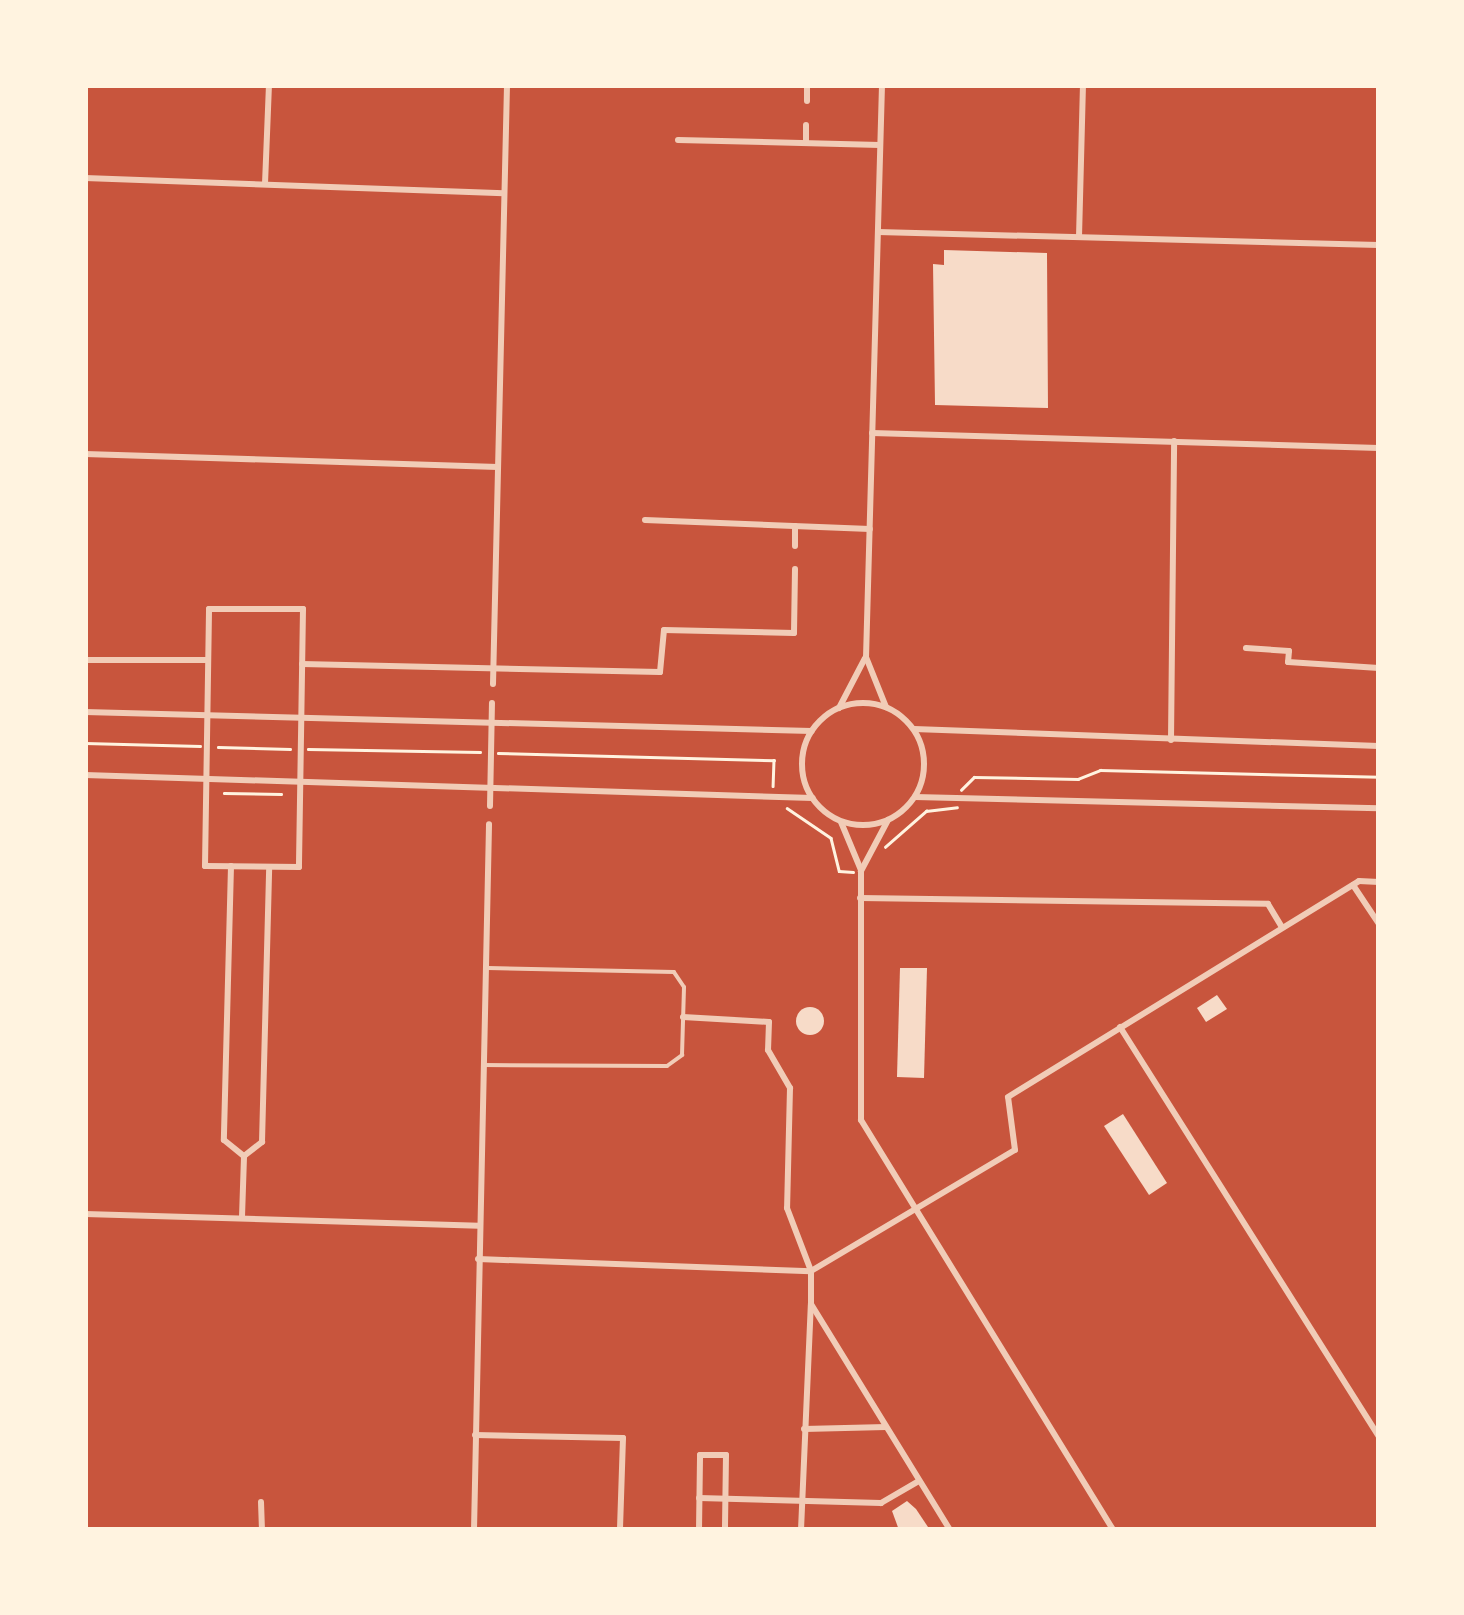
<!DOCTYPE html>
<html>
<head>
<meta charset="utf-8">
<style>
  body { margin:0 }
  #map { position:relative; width:1464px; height:1615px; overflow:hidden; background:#c8553d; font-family:Ubuntu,sans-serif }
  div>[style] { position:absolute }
  .building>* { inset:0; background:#f7dbc8 }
  .round { border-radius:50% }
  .path>* { height:2.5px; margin:-1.25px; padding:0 1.25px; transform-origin:1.25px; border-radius:1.25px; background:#fff3e0 }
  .service>* { height:4px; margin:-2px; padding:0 2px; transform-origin:2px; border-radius:2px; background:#f1ccb7 }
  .minor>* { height:6px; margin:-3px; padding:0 3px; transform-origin:3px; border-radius:3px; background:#f1ccb7 }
  .minor>.ring { margin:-3px; padding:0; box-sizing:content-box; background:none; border:6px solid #f1ccb7; border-radius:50% }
  span { translate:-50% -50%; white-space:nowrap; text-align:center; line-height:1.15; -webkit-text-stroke:9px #fff3e0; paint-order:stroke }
  .frame { position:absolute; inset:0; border:88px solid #fff3e0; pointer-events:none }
</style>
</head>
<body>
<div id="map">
  <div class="building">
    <i style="clip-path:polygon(944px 250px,1047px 253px,1048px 408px,935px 405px,933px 264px,944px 265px)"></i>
    <i style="clip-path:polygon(900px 968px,927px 968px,924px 1078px,897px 1077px)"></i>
    <i style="clip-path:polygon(1217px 995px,1227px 1009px,1206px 1022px,1197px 1008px)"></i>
    <i class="round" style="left:796px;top:1007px;width:28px;height:28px"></i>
    <i style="clip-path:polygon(1123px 1114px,1167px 1183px,1149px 1195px,1104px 1126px)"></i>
    <i style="clip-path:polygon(907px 1501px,916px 1509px,930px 1530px,899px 1530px,892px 1511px)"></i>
  </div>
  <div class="path">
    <i style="left:85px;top:743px;width:115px;rotate:1.5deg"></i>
    <i style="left:218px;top:747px;width:72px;rotate:1.6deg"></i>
    <i style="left:308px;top:749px;width:172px;rotate:1deg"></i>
    <i style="left:498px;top:753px;width:276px;rotate:1.5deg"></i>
    <i style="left:774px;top:760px;width:26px;rotate:92deg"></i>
    <i style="left:961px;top:790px;width:18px;rotate:-45deg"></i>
    <i style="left:974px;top:777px;width:104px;rotate:1.1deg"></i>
    <i style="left:1078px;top:779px;width:24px;rotate:-22deg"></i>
    <i style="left:1100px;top:770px;width:279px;rotate:1.4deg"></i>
    <i style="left:224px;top:793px;width:57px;rotate:1deg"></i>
    <i style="left:787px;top:808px;width:53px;rotate:34.3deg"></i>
    <i style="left:831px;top:838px;width:34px;rotate:76deg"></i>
    <i style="left:839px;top:871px;width:14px;rotate:4deg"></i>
    <i style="left:885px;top:847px;width:55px;rotate:-41.3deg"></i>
    <i style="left:926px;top:811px;width:31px;rotate:-7deg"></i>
  </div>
  <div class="service">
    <i style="left:483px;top:1065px;width:184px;rotate:0.3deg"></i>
    <i style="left:667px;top:1066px;width:19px;rotate:-36deg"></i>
    <i style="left:682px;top:1055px;width:68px;rotate:-88.3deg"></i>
    <i style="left:684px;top:987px;width:18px;rotate:-124deg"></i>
    <i style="left:674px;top:972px;width:186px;rotate:-178.8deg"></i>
  </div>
  <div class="minor">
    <i style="left:882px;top:85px;width:572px;rotate:91.6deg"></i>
    <i style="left:866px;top:657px;width:54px;rotate:68.2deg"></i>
    <i style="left:807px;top:101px;width:16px;rotate:-90deg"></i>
    <i style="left:678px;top:140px;width:202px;rotate:1.4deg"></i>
    <i style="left:806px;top:143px;width:18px;rotate:-90deg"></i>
    <i style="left:85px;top:178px;width:419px;rotate:2.1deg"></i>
    <i style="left:265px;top:184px;width:99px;rotate:-87.7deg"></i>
    <i style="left:878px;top:232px;width:501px;rotate:1.49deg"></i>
    <i style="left:1079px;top:237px;width:152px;rotate:-88.5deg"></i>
    <i style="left:872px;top:433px;width:507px;rotate:1.69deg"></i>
    <i style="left:1379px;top:447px;width:29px;rotate:-90deg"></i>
    <i style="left:85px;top:454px;width:413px;rotate:1.8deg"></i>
    <i style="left:645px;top:520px;width:225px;rotate:2.3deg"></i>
    <i style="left:795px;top:546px;width:20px;rotate:-90deg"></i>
    <i style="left:209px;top:609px;width:94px"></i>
    <i style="left:303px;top:609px;width:258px;rotate:90.9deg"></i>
    <i style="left:299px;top:867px;width:94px;rotate:-179.4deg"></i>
    <i style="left:205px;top:866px;width:257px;rotate:-89.1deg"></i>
    <i style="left:1246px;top:648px;width:43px;rotate:4deg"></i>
    <i style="left:1289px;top:651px;width:11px;rotate:95deg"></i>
    <i style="left:1288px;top:662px;width:91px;rotate:3.8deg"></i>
    <i style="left:85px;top:660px;width:121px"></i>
    <i style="left:302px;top:664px;width:358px;rotate:1.3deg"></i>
    <i style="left:660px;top:672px;width:42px;rotate:-84.6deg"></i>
    <i style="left:664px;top:630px;width:130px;rotate:1.3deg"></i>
    <i style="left:794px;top:633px;width:64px;rotate:-89.1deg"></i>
    <i style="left:493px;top:684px;width:599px;rotate:-88.66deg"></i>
    <i class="ring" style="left:802px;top:703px;width:116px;height:116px"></i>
    <i style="left:839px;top:708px;width:56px;rotate:-62.5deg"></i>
    <i style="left:85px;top:712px;width:727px;rotate:1.5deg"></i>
    <i style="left:914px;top:729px;width:465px;rotate:2.1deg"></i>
    <i style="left:1171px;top:740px;width:299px;rotate:-89.4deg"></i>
    <i style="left:85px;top:775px;width:728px;rotate:1.81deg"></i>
    <i style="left:915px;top:797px;width:464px;rotate:1.4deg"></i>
    <i style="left:490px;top:806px;width:103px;rotate:-88.9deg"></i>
    <i style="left:888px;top:820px;width:58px;rotate:117.9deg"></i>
    <i style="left:861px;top:871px;width:249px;rotate:90deg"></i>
    <i style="left:861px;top:1120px;width:481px;rotate:58.4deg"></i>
    <i style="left:841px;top:822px;width:52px;rotate:67.4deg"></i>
    <i style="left:231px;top:866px;width:274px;rotate:91.5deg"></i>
    <i style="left:224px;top:1140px;width:26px;rotate:39deg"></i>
    <i style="left:1353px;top:885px;width:47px;rotate:56.3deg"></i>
    <i style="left:860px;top:898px;width:408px;rotate:0.8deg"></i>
    <i style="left:1268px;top:904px;width:27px;rotate:59deg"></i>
    <i style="left:683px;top:1017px;width:86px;rotate:3.3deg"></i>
    <i style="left:769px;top:1022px;width:28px;rotate:92deg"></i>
    <i style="left:768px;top:1050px;width:44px;rotate:59.9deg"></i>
    <i style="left:790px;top:1088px;width:120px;rotate:91.4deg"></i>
    <i style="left:787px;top:1208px;width:67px;rotate:69.1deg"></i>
    <i style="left:811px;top:1271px;width:33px;rotate:90deg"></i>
    <i style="left:811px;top:1304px;width:265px;rotate:58.4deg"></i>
    <i style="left:1120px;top:1027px;width:484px;rotate:57.7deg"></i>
    <i style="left:244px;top:1156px;width:23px;rotate:-38deg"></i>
    <i style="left:262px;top:1142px;width:275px;rotate:-88.5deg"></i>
    <i style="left:85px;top:1214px;width:394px;rotate:1.7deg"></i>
    <i style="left:242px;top:1217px;width:61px;rotate:-88.1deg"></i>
    <i style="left:478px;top:1259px;width:333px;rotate:2.1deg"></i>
    <i style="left:811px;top:1271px;width:237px;rotate:-30.7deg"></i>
    <i style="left:1015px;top:1150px;width:53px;rotate:-97.5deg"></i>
    <i style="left:1008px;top:1097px;width:412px;rotate:-31.6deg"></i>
    <i style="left:1359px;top:881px;width:20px;rotate:3deg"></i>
    <i style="left:804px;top:1429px;width:82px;rotate:-1.4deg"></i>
    <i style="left:475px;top:1435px;width:148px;rotate:1.2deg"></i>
    <i style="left:623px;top:1438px;width:92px;rotate:91.9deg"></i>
    <i style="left:699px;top:1498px;width:182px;rotate:1.6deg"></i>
    <i style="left:881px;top:1503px;width:44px;rotate:-30.1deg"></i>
    <i style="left:261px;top:1502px;width:28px;rotate:88deg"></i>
    <i style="left:474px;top:1530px;width:706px;rotate:-88.78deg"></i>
    <i style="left:699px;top:1530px;width:75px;rotate:-89.2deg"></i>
    <i style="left:700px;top:1455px;width:26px"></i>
    <i style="left:726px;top:1455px;width:75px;rotate:90.8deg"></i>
    <i style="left:801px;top:1530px;width:225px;rotate:-87.5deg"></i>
  </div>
  <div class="frame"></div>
</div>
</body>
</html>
